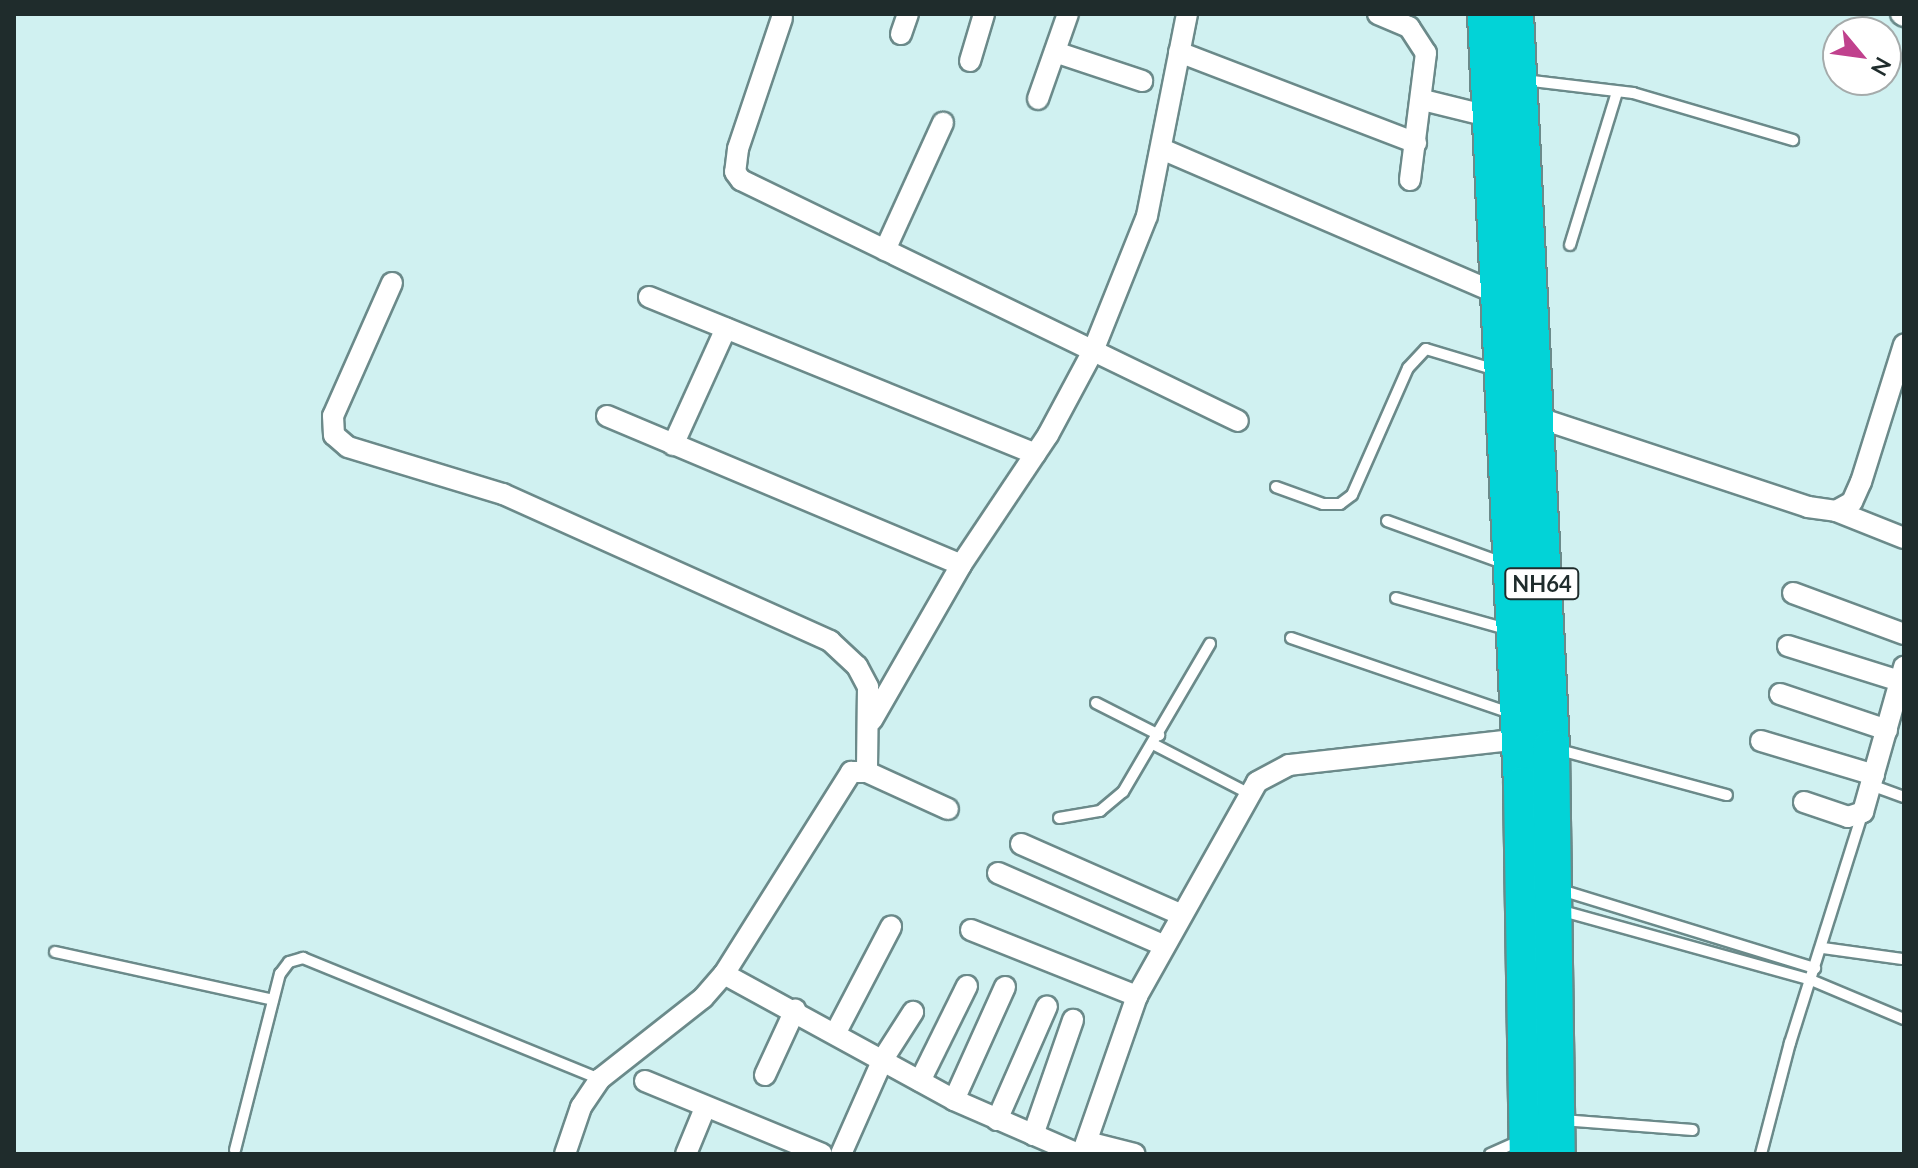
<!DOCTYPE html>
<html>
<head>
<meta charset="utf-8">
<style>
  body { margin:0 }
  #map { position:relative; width:1918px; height:1168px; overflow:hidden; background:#d0f1f1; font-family:Lato,sans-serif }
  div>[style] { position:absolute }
  .roads { filter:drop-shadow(2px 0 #6b8a8a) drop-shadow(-2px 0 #6b8a8a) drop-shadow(0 2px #6b8a8a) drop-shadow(0 -2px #6b8a8a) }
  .lane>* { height:10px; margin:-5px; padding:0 5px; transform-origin:5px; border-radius:5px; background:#fff }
  .street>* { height:20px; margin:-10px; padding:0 10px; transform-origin:10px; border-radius:10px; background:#fff }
  .highway>* { height:36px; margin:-18px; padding:0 18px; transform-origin:18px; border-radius:18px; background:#02d3d7 }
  span { translate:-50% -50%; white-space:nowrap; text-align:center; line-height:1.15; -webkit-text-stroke:8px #fff; paint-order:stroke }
  .shield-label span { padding:2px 6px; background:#fff; border:2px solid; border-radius:6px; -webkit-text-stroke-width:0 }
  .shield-label { font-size:22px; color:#1f2c2c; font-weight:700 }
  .frame { position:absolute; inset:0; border:16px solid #1f2c2c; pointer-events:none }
  .north { position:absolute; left:1822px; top:16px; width:80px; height:80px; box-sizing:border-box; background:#fff; border:2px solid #a5abab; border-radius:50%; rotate:119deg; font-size:22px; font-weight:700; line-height:32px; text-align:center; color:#1f2c2c }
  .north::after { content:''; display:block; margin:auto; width:28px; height:36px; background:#c0418d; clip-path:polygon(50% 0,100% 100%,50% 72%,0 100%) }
</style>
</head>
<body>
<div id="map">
  <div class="roads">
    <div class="lane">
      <i style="left:1524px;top:80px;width:110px;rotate:6.8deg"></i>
      <i style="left:1633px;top:93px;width:167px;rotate:16.4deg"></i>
      <i style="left:1570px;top:245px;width:160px;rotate:-72.9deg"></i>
      <i style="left:1276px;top:487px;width:50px;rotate:19.9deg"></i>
      <i style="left:1323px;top:504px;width:17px"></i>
      <i style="left:1340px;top:504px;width:15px;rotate:-37deg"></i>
      <i style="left:1352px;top:495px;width:139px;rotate:-66.2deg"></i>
      <i style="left:1408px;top:368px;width:26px;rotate:-47deg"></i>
      <i style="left:1426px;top:349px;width:73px;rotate:16.7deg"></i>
      <i style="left:1387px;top:521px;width:127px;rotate:19.9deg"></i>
      <i style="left:1396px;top:598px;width:118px;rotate:15.7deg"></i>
      <i style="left:1291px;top:638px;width:235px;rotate:18.9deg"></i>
      <i style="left:1096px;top:703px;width:71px;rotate:26.9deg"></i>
      <i style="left:1153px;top:744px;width:107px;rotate:27.3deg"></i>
      <i style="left:1556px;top:749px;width:177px;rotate:15.1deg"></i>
      <i style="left:1871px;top:785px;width:35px;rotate:20deg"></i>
      <i style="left:1059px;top:818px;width:42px;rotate:-9.7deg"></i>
      <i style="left:1100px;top:811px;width:30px;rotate:-40deg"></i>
      <i style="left:1123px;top:792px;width:172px;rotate:-59.6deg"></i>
      <i style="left:1561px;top:890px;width:266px;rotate:17.1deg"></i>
      <i style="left:1559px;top:910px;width:262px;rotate:15.5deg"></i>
      <i style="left:1811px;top:980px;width:101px;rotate:22.8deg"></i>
      <i style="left:1823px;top:948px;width:80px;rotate:7.9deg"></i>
      <i style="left:55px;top:952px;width:223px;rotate:12.4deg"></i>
      <i style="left:1562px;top:1120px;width:131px;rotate:4.4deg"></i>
      <i style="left:235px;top:1150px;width:182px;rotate:-75.7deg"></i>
      <i style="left:280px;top:974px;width:15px;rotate:-53deg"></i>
      <i style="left:289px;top:962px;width:15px;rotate:-16deg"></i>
      <i style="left:303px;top:958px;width:321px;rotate:22.2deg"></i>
      <i style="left:1490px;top:1154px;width:35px;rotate:-24deg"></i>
      <i style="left:1761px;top:1154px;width:115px;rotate:-75.4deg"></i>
      <i style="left:1790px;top:1043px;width:242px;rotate:-72.5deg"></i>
    </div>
    <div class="street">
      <i style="left:1378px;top:14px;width:34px;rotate:23deg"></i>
      <i style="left:1409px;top:27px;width:31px;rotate:57deg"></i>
      <i style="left:1426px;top:53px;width:128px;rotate:97.2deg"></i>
      <i style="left:1901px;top:14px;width:4px;rotate:34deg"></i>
      <i style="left:782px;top:18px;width:138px;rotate:108.6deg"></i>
      <i style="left:738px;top:149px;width:23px;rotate:97deg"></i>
      <i style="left:735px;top:172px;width:10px;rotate:53deg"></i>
      <i style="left:741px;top:180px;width:552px;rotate:25.87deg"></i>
      <i style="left:901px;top:34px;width:21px;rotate:-71deg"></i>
      <i style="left:1055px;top:52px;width:92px;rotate:18.4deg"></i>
      <i style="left:1179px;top:52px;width:254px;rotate:21deg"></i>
      <i style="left:970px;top:61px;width:49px;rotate:-73.4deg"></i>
      <i style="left:1038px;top:99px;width:90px;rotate:-70.6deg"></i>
      <i style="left:1423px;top:100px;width:71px;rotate:13.8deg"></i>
      <i style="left:1164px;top:150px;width:364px;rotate:23.3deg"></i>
      <i style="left:885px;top:250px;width:140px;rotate:-65.5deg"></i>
      <i style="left:392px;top:283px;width:145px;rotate:113.9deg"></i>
      <i style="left:333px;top:416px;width:19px;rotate:87deg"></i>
      <i style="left:334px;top:435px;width:18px;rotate:41deg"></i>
      <i style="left:348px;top:447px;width:162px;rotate:16.9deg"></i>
      <i style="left:503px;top:494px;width:359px;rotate:24.2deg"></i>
      <i style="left:830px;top:641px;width:37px;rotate:43deg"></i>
      <i style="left:857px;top:666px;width:24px;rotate:62deg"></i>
      <i style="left:868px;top:687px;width:85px;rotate:90.7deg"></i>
      <i style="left:649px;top:297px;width:417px;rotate:22.1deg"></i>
      <i style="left:607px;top:416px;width:384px;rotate:22.8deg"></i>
      <i style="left:1533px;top:416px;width:290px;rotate:18.3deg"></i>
      <i style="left:1808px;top:507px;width:28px;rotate:8deg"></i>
      <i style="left:1836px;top:511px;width:18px;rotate:-29deg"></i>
      <i style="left:1852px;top:502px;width:22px;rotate:-66deg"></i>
      <i style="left:1861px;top:482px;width:144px;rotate:-72.6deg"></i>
      <i style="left:673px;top:445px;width:128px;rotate:-65.6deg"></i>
      <i style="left:1836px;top:511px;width:73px;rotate:21.7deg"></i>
      <i style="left:1793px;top:593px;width:118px;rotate:20.3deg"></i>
      <i style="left:1788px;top:646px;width:117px;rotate:17.4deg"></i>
      <i style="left:1780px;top:694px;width:113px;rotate:18.6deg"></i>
      <i style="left:872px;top:720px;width:179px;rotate:-60.1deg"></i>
      <i style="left:961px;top:565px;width:156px;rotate:-56.2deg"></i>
      <i style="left:1048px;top:435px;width:95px;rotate:-61.8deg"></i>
      <i style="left:1093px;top:351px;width:145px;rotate:-68.2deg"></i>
      <i style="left:1147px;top:216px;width:206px;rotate:-78.8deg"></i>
      <i style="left:1761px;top:741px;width:118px;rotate:16.7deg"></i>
      <i style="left:1804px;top:802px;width:46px;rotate:18.8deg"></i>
      <i style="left:1848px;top:817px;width:16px;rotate:-18deg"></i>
      <i style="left:1863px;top:812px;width:151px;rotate:-74.2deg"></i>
      <i style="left:1021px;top:844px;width:176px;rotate:23.8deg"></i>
      <i style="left:998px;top:873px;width:182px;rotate:23.6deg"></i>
      <i style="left:971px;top:930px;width:179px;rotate:21.7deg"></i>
      <i style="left:724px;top:974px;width:262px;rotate:28.7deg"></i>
      <i style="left:954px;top:1100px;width:135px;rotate:23.5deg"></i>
      <i style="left:836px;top:1032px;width:119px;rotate:-62.4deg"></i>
      <i style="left:765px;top:1075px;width:72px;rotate:-65.2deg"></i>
      <i style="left:645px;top:1081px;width:191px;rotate:22.4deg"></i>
      <i style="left:920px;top:1081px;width:106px;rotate:-63.7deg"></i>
      <i style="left:954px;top:1100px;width:124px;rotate:-65.7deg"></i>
      <i style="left:997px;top:1120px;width:124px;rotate:-66.3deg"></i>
      <i style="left:1033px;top:1135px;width:122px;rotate:-70.8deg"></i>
      <i style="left:1087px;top:1142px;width:49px;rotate:14deg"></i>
      <i style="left:565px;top:1154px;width:50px;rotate:-71.2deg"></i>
      <i style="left:581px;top:1107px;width:34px;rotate:-56deg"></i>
      <i style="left:600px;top:1079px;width:131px;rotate:-38.2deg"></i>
      <i style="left:703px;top:998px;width:32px;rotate:-49deg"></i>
      <i style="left:724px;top:974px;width:239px;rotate:-57.8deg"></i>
      <i style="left:851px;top:772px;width:16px"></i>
      <i style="left:867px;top:772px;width:89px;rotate:24.6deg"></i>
      <i style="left:686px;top:1154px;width:50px;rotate:-67.6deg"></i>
      <i style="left:841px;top:1154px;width:104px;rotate:-66.1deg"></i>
      <i style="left:883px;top:1059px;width:56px;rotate:-57.4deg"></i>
      <i style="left:1082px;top:1154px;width:167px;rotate:-70.8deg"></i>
      <i style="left:1137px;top:996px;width:245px;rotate:-60.7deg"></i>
      <i style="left:1257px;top:782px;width:36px;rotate:-28deg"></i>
      <i style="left:1289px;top:765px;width:231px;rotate:-6.4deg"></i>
    </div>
    <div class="highway">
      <i style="left:1486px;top:14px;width:772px;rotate:87.33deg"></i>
      <i style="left:1522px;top:785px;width:369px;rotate:89.1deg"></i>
      <i style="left:1515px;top:14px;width:735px;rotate:87.19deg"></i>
      <i style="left:1551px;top:748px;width:406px;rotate:89.2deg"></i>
    </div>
  </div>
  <div class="shield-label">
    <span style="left:1542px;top:584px">NH64</span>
  </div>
  <div class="frame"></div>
  <div class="north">N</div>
</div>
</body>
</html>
